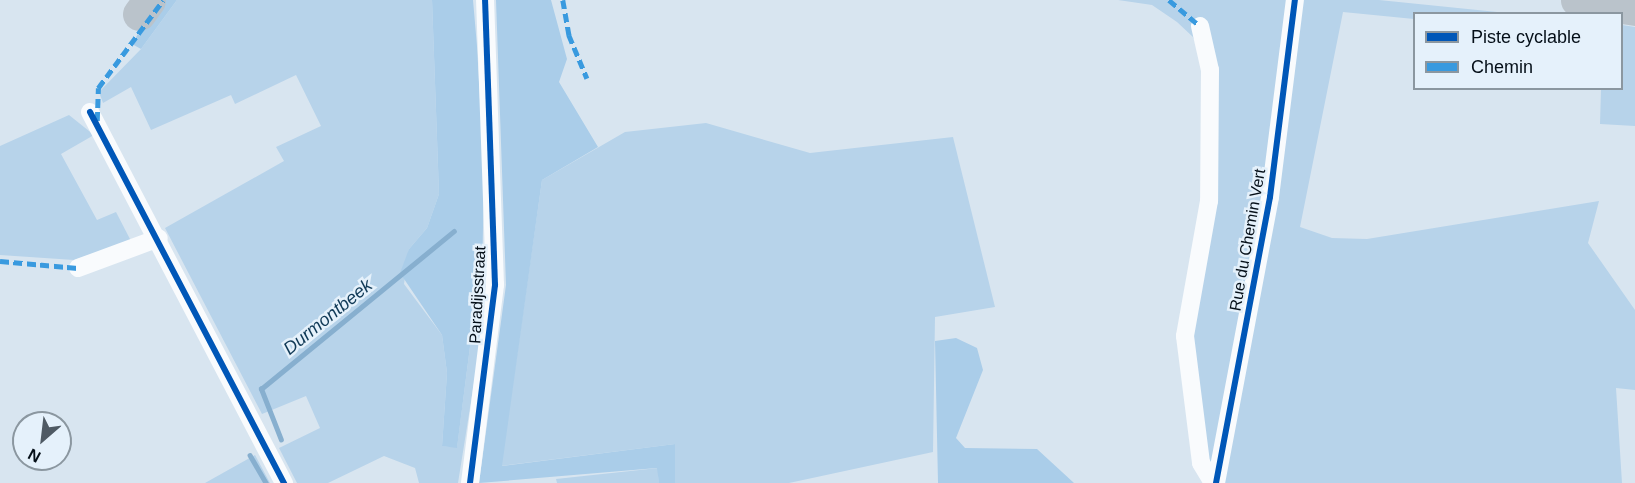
<!DOCTYPE html>
<html>
<head>
<meta charset="utf-8">
<style>
  body { margin:0 }
  #map { position:relative; width:1635px; height:483px; overflow:hidden; background:#d8e5f0; font-family:Helvetica,sans-serif }
  div>[style] { position:absolute }
  .green>* { inset:0; background:#b7d3ea }
  .forest>* { inset:0; background:#aacde9 }
  .stream>* { height:4.5px; margin:-2.25px; padding:0 2.25px; transform-origin:2.25px; border-radius:2.25px; background:#87afcf }
  .street>* { height:18px; margin:-9px; padding:0 9px; transform-origin:9px; border-radius:9px; background:#f9fbfd }
  .highway>* { height:33px; margin:-16.5px; padding:0 16.5px; transform-origin:16.5px; border-radius:16.5px; background:#bac3cb }
  .quiet>* { height:4.5px; margin-top:-2.25px; transform-origin:0; background:repeating-linear-gradient(90deg,#399adf 0 9px,transparent 0 13.5px) }
  .cycleway>* { height:6px; margin:-3px; padding:0 3px; transform-origin:3px; border-radius:3px; background:#0057b8 }
  span { translate:-50% -50%; white-space:nowrap; text-align:center; line-height:1.15; -webkit-text-stroke:5px #e5f1fb; paint-order:stroke }
  .street-label { font-size:16px; color:#050f18 }
  .water-label { font-size:18px; color:#113a57; font-style:italic }
  .legend { position:absolute; left:1413px; top:12px; width:210px; height:78px; box-sizing:border-box; background:#e5f1fb; border:2px solid #8b97a0; margin:0; padding:8px 10px; list-style:none; font-size:18px; color:#050f18 }
  .legend li { display:flex; align-items:center; gap:12px; height:30px }
  .legend b { width:30px; border:2px solid #8b97a0 }
  .north { position:absolute; left:12px; top:411px; width:60px; height:60px; box-sizing:border-box; background:#e5f1fb; border:2px solid #8b97a0; border-radius:50%; rotate:208deg; font-size:16px; font-weight:700; line-height:24px; text-align:center; color:#050f18 }
  .north::after { content:''; display:block; margin:auto; width:21px; height:27px; background:#4f5a64; clip-path:polygon(50% 0,100% 100%,50% 72%,0 100%) }
</style>
</head>
<body>
<div id="map">
  <div class="green">
    <i style="clip-path:polygon(177px 0,432px 0,439px 194px,427px 228px,409px 249px,404px 284px,442px 335px,447px 373px,442px 446px,457px 447px,471px 339px,481px 339px,458px 483px,419px 483px,415px 468px,384px 456px,328px 483px,297px 483px,279px 448px,320px 428px,306px 396px,262px 414px,165px 228px,284px 161px,276px 147px,321px 126px,296px 75px,235px 104px,231px 95px,151px 130px,131px 87px,103px 103px,99px 92px,141px 49px)"></i>
    <i style="clip-path:polygon(1118px 0,1379px 0,1507px 13px,1414px 14px,1414px 19px,1343px 12px,1300px 227px,1332px 238px,1367px 239px,1599px 201px,1588px 243px,1635px 310px,1635px 390px,1616px 388px,1622px 483px,1204px 483px,1191px 340px,1215px 210px,1203px 61px,1193px 37px,1177px 22px,1152px 5px)"></i>
    <i style="clip-path:polygon(1622px 25px,1635px 27px,1635px 126px,1600px 124px,1601px 89px,1622px 88px)"></i>
    <i style="clip-path:polygon(69px 115px,94px 135px,61px 154px,97px 220px,116px 212px,131px 241px,74px 260px,0 255px,0 146px)"></i>
    <i style="clip-path:polygon(706px 123px,810px 153px,953px 137px,995px 307px,935px 317px,933px 452px,789px 483px,675px 483px,675px 444px,501px 466px,542px 180px,625px 132px)"></i>
    <i style="clip-path:polygon(255px 455px,270px 483px,205px 483px)"></i>
    <i style="clip-path:polygon(658px 468px,659px 483px,557px 483px,556px 479px)"></i>
  </div>
  <div class="forest">
    <i style="clip-path:polygon(158px 0,177px 0,141px 49px,132px 44px)"></i>
    <i style="clip-path:polygon(432px 0,473px 0,477px 46px,484px 171px,481px 339px,471px 339px,457px 448px,442px 446px,447px 373px,442px 335px,400px 273px,409px 249px,427px 228px,439px 194px)"></i>
    <i style="clip-path:polygon(496px 0,551px 0,567px 59px,559px 82px,598px 147px,542px 180px,502px 466px,675px 444px,675px 483px,659px 483px,657px 468px,479px 483px,506px 285px)"></i>
    <i style="clip-path:polygon(956px 338px,977px 348px,983px 370px,956px 438px,965px 448px,1037px 449px,1074px 483px,938px 483px,935px 341px)"></i>
  </div>
  <div class="stream">
    <i style="left:281px;top:440px;width:55px;rotate:-111.4deg"></i>
    <i style="left:261px;top:389px;width:249px;rotate:-39.3deg"></i>
    <i style="left:250px;top:455px;width:32px;rotate:60deg"></i>
  </div>
  <div class="street">
    <i style="left:1200px;top:26px;width:45px;rotate:77.2deg"></i>
    <i style="left:1210px;top:70px;width:131px;rotate:90.4deg"></i>
    <i style="left:1209px;top:201px;width:137px;rotate:100.1deg"></i>
    <i style="left:1185px;top:336px;width:128px;rotate:82.8deg"></i>
    <i style="left:1201px;top:463px;width:23px;rotate:59deg"></i>
    <i style="left:90px;top:112px;width:419px;rotate:62.4deg"></i>
    <i style="left:78px;top:268px;width:86px;rotate:-20.3deg"></i>
    <i style="left:470px;top:483px;width:200px;rotate:-82.8deg"></i>
    <i style="left:495px;top:285px;width:285px;rotate:-92deg"></i>
    <i style="left:1216px;top:483px;width:291px;rotate:-79.3deg"></i>
    <i style="left:1270px;top:197px;width:199px;rotate:-82.8deg"></i>
  </div>
  <div class="highway">
    <i style="left:1577px;top:0;width:59px;rotate:8.8deg"></i>
    <i style="left:139px;top:14px;width:17px;rotate:-54deg"></i>
  </div>
  <div class="quiet">
    <i style="left:563px;top:0;width:36px;rotate:80deg"></i>
    <i style="left:569px;top:35px;width:47px;rotate:67.3deg"></i>
    <i style="left:1169px;top:0;width:40px;rotate:40deg"></i>
    <i style="left:97px;top:121px;width:33px;rotate:-88deg"></i>
    <i style="left:98px;top:88px;width:109px;rotate:-53.5deg"></i>
    <i style="left:0;top:261px;width:78px;rotate:5.1deg"></i>
  </div>
  <div class="cycleway">
    <i style="left:90px;top:112px;width:419px;rotate:62.4deg"></i>
    <i style="left:470px;top:483px;width:200px;rotate:-82.8deg"></i>
    <i style="left:495px;top:285px;width:285px;rotate:-92deg"></i>
    <i style="left:1216px;top:483px;width:291px;rotate:-79.3deg"></i>
    <i style="left:1270px;top:197px;width:199px;rotate:-82.8deg"></i>
  </div>
  <div class="street-label">
    <span style="left:1248px;top:240px;rotate:-80deg">Rue du Chemin Vert</span>
    <span style="left:478px;top:295px;rotate:-87deg">Paradijsstraat</span>
  </div>
  <div class="water-label">
    <span style="left:328px;top:317px;rotate:-39deg">Durmontbeek</span>
  </div>
  <ul class="legend">
  <li><b style="height:8px;background:#0057b8"></b>Piste cyclable</li>
  <li><b style="height:8px;background:#399adf"></b>Chemin</li>
  </ul>
  <div class="north">N</div>
</div>
</body>
</html>
